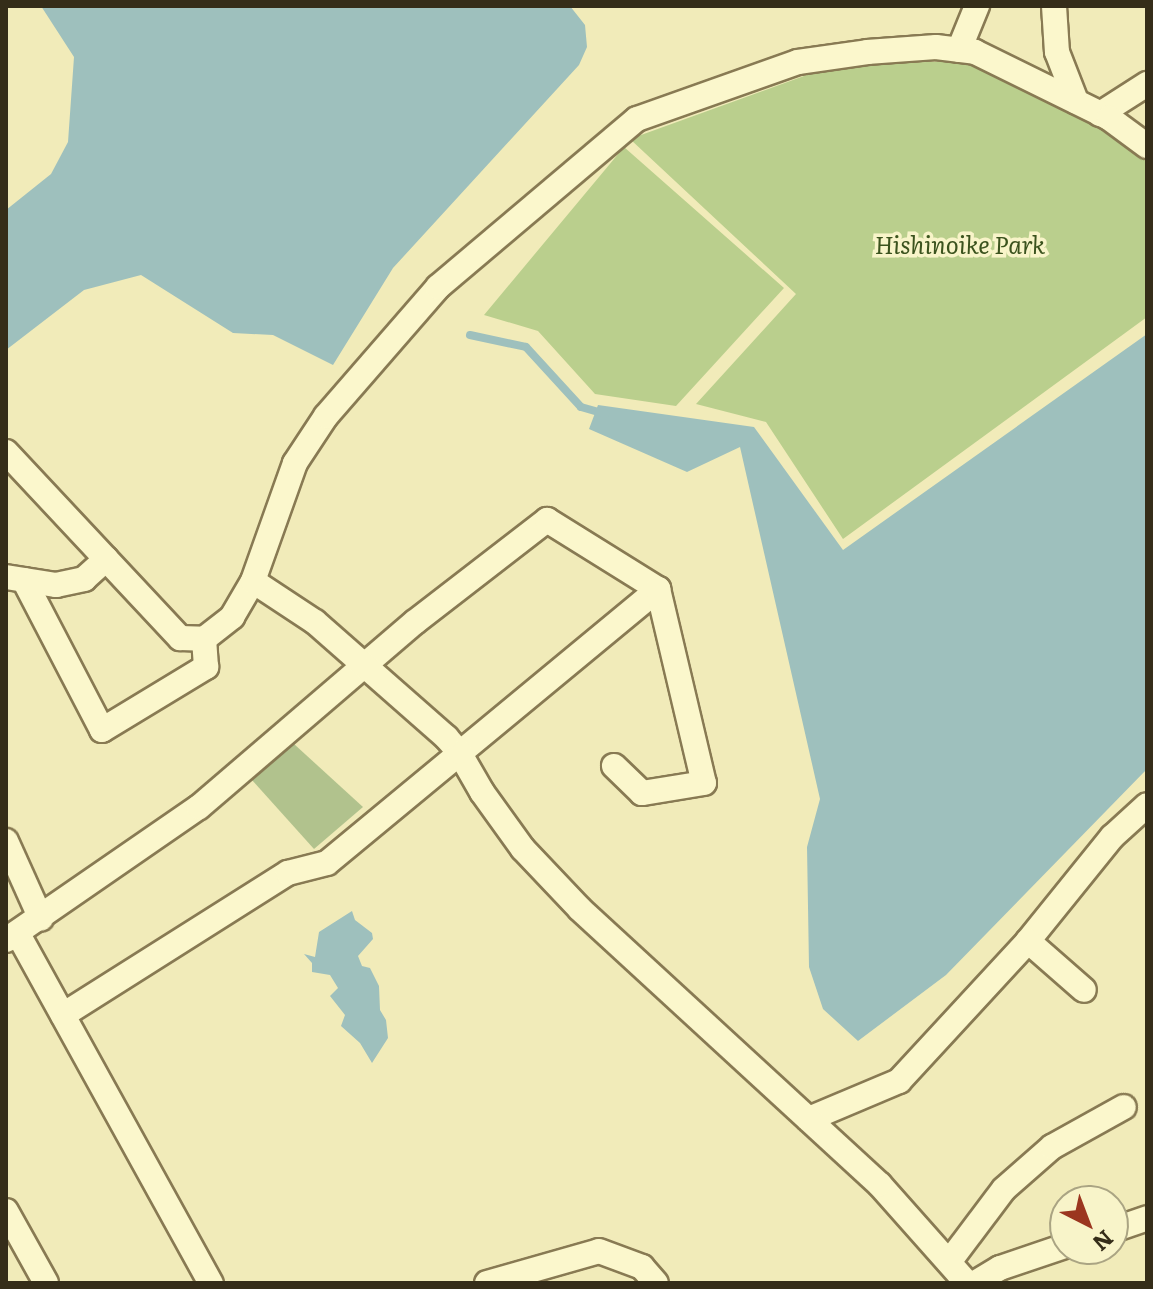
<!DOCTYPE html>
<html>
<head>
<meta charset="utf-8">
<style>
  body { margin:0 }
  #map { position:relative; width:1153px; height:1289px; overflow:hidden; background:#f1ebb9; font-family:Literata,serif }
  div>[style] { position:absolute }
  .green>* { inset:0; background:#bacf8d }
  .cemetery>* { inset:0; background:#b1c28d }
  .water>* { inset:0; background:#9ec0bd }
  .stream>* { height:8px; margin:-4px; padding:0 4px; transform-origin:4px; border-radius:4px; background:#9ec0bd }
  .roads { filter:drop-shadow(2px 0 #887a53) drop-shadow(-2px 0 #887a53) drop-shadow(0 2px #887a53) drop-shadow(0 -2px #887a53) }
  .minor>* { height:24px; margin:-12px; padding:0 12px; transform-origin:12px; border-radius:12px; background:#fbf7cc }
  span { translate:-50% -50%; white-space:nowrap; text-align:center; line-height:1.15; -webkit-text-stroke:7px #f8f4c9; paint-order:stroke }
  .park-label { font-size:24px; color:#3b531e; font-style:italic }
  .frame { position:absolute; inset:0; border:8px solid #352d19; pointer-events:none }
  .north { position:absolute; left:1049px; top:1185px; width:80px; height:80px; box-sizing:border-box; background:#f8f4c9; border:2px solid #aaa483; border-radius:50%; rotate:138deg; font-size:22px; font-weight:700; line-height:32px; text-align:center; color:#352d19 }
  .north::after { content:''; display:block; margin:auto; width:28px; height:36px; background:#9b361f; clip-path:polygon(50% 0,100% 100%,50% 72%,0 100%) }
</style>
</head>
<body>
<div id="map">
  <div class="green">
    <i style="clip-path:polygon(973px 61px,1104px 126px,1147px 161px,1147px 317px,843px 539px,766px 422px,696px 404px,796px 294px,630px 139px,837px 64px)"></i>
    <i style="clip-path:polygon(624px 147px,784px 288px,676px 406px,595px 394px,538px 331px,484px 315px)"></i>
  </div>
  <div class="cemetery">
    <i style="clip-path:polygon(294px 744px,363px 807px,314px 849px,252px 780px)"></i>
  </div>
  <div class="water">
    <i style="clip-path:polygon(41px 6px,570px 6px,585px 25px,587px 47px,579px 65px,393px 268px,333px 365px,273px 335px,233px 333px,141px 275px,84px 290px,6px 350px,6px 210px,51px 174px,68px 142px,74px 57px)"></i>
    <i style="clip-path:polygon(1147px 334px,1147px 769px,946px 975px,858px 1041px,823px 1009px,809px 967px,807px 847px,820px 799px,740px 447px,687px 472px,589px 429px,598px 405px,754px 427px,843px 550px)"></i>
    <i style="clip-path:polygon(352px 911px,355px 920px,372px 933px,373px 939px,358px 956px,362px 966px,370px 968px,379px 986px,380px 1010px,386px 1020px,388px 1038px,372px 1063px,360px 1043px,341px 1026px,345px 1015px,330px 996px,338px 988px,330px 975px,312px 972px,312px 963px,304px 954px,315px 957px,319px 932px)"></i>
  </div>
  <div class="stream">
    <i style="left:470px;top:335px;width:57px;rotate:12.1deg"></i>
    <i style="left:526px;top:347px;width:81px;rotate:47.5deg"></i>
    <i style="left:581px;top:407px;width:25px;rotate:16deg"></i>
  </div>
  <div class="roads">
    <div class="minor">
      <i style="left:1054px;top:6px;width:46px;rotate:86.3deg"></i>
      <i style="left:1057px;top:52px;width:53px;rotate:68.8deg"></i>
      <i style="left:959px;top:50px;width:48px;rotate:-67.8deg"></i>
      <i style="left:1100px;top:114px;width:56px;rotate:-32.6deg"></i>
      <i style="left:6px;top:452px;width:255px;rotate:46.9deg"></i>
      <i style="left:180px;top:638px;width:24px;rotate:2deg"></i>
      <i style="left:204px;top:639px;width:36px;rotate:-38deg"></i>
      <i style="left:232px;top:617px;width:42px;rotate:-59.7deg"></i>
      <i style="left:6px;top:577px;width:51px;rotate:9.1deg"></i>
      <i style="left:56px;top:585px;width:29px;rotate:-12deg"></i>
      <i style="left:84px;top:579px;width:30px;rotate:-42deg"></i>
      <i style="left:24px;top:580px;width:169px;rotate:62.5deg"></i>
      <i style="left:102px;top:730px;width:122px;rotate:-31.2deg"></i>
      <i style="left:206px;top:667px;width:28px;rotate:-94deg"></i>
      <i style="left:6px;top:841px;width:85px;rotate:65.8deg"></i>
      <i style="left:18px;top:934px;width:399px;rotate:61.1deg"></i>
      <i style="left:6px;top:940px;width:234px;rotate:-34.6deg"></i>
      <i style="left:199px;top:807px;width:284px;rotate:-40.6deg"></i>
      <i style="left:415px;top:622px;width:167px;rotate:-37.7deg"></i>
      <i style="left:547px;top:520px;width:131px;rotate:31.9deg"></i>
      <i style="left:1028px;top:941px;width:134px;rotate:-51.1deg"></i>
      <i style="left:1112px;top:837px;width:47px;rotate:-42.4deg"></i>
      <i style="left:63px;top:1015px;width:266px;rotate:-32.3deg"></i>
      <i style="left:288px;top:873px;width:40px;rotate:-14.4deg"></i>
      <i style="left:327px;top:863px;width:430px;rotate:-39.6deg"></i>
      <i style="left:658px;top:589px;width:199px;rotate:76.7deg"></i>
      <i style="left:704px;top:783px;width:63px;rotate:170.8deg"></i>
      <i style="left:642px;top:793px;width:39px;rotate:-136deg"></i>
      <i style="left:809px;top:1119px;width:98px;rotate:-22.9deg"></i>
      <i style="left:899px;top:1081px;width:190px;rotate:-47.3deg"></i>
      <i style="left:1028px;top:941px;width:74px;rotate:41.2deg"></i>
      <i style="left:6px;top:1211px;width:82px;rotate:60.9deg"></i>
      <i style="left:1113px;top:1230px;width:36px;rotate:-19deg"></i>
      <i style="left:949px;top:1262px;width:91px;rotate:-53deg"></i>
      <i style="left:1004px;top:1189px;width:64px;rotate:-41.2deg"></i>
      <i style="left:1052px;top:1147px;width:82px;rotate:-29.1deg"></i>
      <i style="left:487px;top:1283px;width:116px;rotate:-15.9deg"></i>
      <i style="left:599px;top:1251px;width:46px;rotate:20.4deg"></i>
      <i style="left:642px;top:1267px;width:21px;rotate:49deg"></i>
      <i style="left:967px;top:1283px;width:132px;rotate:-131.6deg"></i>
      <i style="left:879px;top:1184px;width:406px;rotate:-137.4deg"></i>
      <i style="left:580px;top:909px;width:83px;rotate:-133.5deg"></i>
      <i style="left:523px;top:849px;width:70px;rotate:-125.7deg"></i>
      <i style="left:482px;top:792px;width:46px;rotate:-119.9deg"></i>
      <i style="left:459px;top:752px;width:20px;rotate:-131deg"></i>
      <i style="left:446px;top:737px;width:174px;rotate:-138.7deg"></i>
      <i style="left:315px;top:622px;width:74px;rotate:-146.5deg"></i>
      <i style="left:253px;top:581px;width:125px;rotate:-70.4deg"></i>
      <i style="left:295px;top:463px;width:56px;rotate:-56.6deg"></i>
      <i style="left:326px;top:416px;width:171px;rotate:-49deg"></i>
      <i style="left:438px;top:287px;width:260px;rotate:-40.2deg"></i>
      <i style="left:637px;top:119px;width:171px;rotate:-19.5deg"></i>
      <i style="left:798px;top:62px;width:70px;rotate:-8.2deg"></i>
      <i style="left:867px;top:52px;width:69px;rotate:-4.1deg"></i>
      <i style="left:936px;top:47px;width:39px;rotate:7deg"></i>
      <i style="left:975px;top:52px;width:149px;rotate:26.2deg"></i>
      <i style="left:1109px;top:118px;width:47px;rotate:36.4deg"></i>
      <i style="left:975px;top:1283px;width:29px;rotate:-31deg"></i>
      <i style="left:1000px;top:1268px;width:69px;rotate:-18.7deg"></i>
    </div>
  </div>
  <div class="park-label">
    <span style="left:960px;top:244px">Hishinoike Park</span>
  </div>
  <div class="frame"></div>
  <div class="north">N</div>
</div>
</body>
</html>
